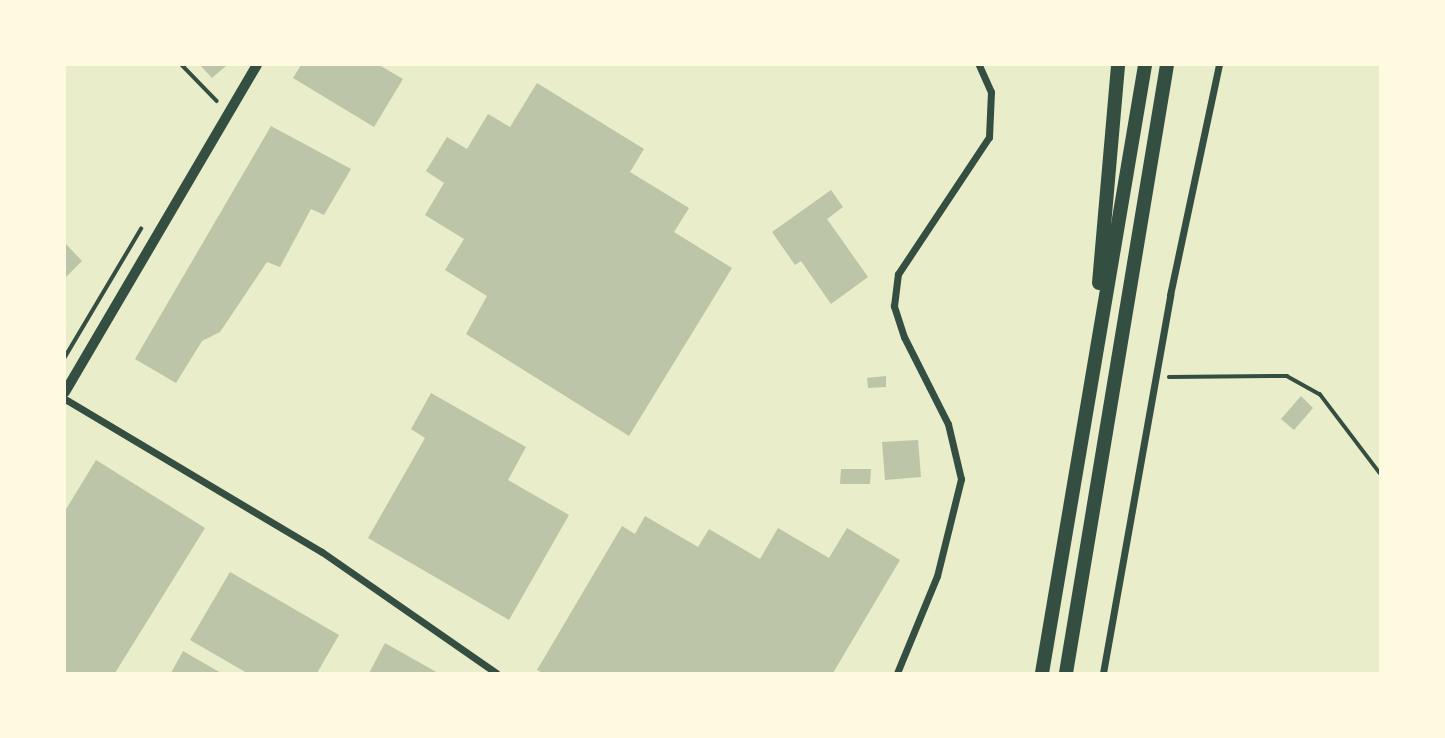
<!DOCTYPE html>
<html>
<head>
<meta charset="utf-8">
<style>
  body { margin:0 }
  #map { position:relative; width:1445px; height:738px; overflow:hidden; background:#e9edc9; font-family:"Work Sans",sans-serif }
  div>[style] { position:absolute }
  .building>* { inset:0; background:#bcc5a7 }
  .path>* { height:3.5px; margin:-1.75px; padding:0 1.75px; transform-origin:1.75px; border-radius:1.75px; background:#344e41 }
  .minor>* { height:7px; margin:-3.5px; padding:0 3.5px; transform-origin:3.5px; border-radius:3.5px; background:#344e41 }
  .tertiary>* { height:10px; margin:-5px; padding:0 5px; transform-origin:5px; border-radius:5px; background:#344e41 }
  .trunk>* { height:14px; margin:-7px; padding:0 7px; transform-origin:7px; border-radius:7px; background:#344e41 }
  span { translate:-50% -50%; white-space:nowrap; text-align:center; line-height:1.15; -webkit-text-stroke:7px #fefae0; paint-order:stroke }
  .frame { position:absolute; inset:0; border:66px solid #fefae0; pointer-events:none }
</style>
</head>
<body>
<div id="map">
  <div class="building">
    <i style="clip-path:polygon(200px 65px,227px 65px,212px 78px)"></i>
    <i style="clip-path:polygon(301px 65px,379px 65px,403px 79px,374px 127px,293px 78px)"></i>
    <i style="clip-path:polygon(537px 83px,644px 149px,630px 172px,689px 208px,674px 232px,732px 268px,629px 436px,466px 334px,487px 296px,445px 270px,464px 239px,425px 215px,444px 183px,426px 171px,447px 137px,467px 149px,488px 114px,510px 127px)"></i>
    <i style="clip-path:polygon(271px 126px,351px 169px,324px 215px,311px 209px,280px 267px,267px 262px,220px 332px,202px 341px,176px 383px,135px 359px)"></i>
    <i style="clip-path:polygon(831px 190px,843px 207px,827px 219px,868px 277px,831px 304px,801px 261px,795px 265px,772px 232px)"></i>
    <i style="clip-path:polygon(65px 243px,82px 261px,65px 278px)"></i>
    <i style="clip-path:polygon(886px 376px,886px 387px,868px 388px,867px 378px)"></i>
    <i style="clip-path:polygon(431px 393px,526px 447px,508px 480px,569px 515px,509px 620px,368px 538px,425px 438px,411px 429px)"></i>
    <i style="clip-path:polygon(1301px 396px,1313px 408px,1294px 430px,1281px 419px)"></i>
    <i style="clip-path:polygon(918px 440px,921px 477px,885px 480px,882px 442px)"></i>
    <i style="clip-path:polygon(96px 460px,205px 528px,115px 673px,65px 673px,65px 511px)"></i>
    <i style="clip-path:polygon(841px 469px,871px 469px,870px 484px,840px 484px)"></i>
    <i style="clip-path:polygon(645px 516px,698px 547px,709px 529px,760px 559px,778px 528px,829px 558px,847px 528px,900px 560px,833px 673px,543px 673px,537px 670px,622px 526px,635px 534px)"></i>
    <i style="clip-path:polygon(230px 572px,339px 635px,317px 673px,247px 673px,190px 640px)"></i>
    <i style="clip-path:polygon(385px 643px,438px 673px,369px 673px)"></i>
    <i style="clip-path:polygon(183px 651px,221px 673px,171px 673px)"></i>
  </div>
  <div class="path">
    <i style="left:182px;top:65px;width:50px;rotate:45.8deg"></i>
    <i style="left:65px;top:357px;width:149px;rotate:-59.3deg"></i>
    <i style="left:1169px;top:377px;width:118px;rotate:-0.5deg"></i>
    <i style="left:1287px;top:376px;width:38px;rotate:29deg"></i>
    <i style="left:1320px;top:394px;width:99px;rotate:52.8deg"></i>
  </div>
  <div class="minor">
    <i style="left:65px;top:399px;width:299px;rotate:30.8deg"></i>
    <i style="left:322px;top:552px;width:212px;rotate:34.8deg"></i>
    <i style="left:897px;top:673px;width:105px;rotate:-67.6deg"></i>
    <i style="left:937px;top:576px;width:100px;rotate:-76.1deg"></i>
    <i style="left:961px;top:479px;width:57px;rotate:-103.3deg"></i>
    <i style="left:948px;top:424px;width:97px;rotate:-116.8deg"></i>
    <i style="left:904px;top:337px;width:33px;rotate:-108deg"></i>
    <i style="left:894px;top:306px;width:32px;rotate:-83deg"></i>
    <i style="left:898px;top:274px;width:164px;rotate:-56.4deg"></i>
    <i style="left:989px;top:137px;width:45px;rotate:-87.5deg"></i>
    <i style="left:991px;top:92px;width:30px;rotate:-114deg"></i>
    <i style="left:1103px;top:673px;width:384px;rotate:-79.9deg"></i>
    <i style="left:1170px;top:295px;width:235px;rotate:-78deg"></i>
  </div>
  <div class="tertiary">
    <i style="left:65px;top:392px;width:379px;rotate:-59.6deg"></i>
  </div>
  <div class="trunk">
    <i style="left:1099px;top:283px;width:219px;rotate:-85deg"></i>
    <i style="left:1042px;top:673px;width:617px;rotate:-80.38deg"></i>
    <i style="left:1066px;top:673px;width:616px;rotate:-80.57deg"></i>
  </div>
  <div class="frame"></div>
</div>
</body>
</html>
